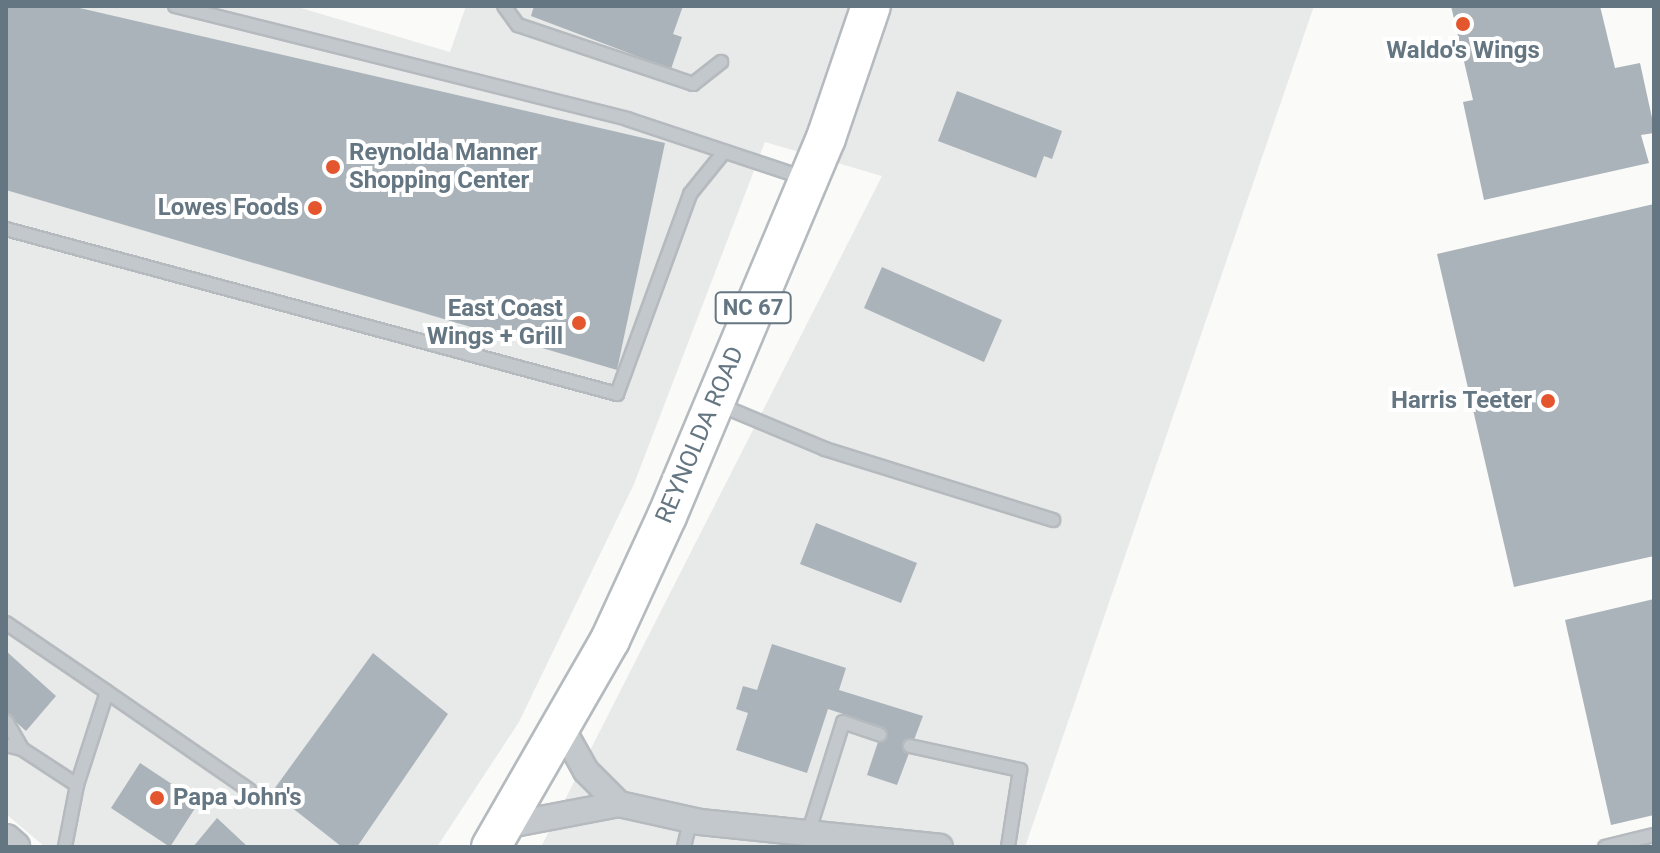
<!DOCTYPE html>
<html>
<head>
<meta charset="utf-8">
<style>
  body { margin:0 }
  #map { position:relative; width:1660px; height:853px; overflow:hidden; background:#fafaf8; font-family:Roboto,sans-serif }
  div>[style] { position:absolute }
  .built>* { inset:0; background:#e8e9e9 }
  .building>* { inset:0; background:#aab3b9 }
  .roads { filter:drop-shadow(2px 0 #b5babe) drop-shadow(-2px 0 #b5babe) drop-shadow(0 2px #b5babe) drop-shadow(0 -2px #b5babe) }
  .service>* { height:12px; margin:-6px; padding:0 6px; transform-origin:6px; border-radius:6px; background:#c3c8cc }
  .minor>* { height:24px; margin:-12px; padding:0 12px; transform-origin:12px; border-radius:12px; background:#c3c8cc }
  .tertiary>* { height:30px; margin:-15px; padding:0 15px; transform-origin:15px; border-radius:15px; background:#c3c8cc }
  .primary>* { height:38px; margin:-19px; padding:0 19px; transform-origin:19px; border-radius:19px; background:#fff }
  .dots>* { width:22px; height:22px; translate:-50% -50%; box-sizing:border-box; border:4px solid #fff; border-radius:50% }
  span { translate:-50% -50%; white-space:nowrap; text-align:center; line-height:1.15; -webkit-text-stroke:8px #fff; paint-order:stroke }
  .shield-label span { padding:2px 6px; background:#fff; border:2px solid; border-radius:6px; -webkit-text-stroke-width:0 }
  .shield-label { font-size:22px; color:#657683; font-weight:700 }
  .poi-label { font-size:24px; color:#657683; font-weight:700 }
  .left { translate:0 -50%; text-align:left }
  .right { translate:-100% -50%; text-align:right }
  .street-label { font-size:24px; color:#657683 }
  .frame { position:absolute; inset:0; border:8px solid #657683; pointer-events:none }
</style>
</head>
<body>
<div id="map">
  <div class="built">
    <i style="clip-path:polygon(6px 6px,294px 6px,450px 52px,466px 6px,1314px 6px,1025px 847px,541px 847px,882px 176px,765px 142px,634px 484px,519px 722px,437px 847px,45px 847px,6px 814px)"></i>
  </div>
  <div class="building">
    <i style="clip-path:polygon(6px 6px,71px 6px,665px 143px,617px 370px,6px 190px)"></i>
    <i style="clip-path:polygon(534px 6px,683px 6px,673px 34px,682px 37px,671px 69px,531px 16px)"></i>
    <i style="clip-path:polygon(1451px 6px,1600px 6px,1615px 68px,1640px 63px,1654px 127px,1654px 133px,1641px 135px,1649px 163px,1484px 200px,1463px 102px,1473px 100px)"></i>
    <i style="clip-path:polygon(957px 91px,1062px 131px,1052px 159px,1044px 156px,1036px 178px,938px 141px)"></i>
    <i style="clip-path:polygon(1654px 204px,1654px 556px,1514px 587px,1437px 254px)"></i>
    <i style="clip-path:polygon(882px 267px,1002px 320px,984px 362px,864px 308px)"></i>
    <i style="clip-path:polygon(816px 523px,917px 563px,901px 603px,800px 564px)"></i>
    <i style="clip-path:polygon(1654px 599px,1654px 815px,1611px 825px,1565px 620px)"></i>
    <i style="clip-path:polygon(772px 644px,846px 668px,839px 690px,923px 716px,897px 785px,867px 775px,883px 727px,828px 709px,807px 773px,736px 750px,748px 713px,736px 709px,743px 686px,757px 690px)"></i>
    <i style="clip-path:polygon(6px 651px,56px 696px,26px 731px,6px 713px)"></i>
    <i style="clip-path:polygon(373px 653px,448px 714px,357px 847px,342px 847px,272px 792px)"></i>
    <i style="clip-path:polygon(140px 763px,199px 802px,170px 847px,111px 808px)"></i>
    <i style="clip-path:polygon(217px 818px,248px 847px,193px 847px)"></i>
  </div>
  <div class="roads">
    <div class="service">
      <i style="left:175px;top:6px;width:466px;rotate:14deg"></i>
      <i style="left:627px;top:119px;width:187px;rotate:18.4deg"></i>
      <i style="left:504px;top:6px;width:24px;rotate:54deg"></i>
      <i style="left:518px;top:25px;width:185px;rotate:18.6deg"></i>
      <i style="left:693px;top:84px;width:36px;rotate:-38deg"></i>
      <i style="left:6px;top:229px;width:633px;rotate:15.11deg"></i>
      <i style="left:617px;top:394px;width:213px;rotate:-69.9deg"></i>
      <i style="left:690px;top:194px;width:54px;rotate:-51deg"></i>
      <i style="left:720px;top:405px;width:114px;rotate:22.7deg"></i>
      <i style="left:825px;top:449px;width:239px;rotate:17.3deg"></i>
      <i style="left:6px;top:623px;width:122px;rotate:34.3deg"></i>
      <i style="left:107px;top:692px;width:98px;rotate:107.9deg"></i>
      <i style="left:77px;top:785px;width:63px;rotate:101deg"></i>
      <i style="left:107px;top:692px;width:173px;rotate:34.6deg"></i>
      <i style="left:6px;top:721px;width:32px;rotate:60deg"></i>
      <i style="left:6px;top:745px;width:16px;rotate:14deg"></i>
      <i style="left:22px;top:749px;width:66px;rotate:33.2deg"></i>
      <i style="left:910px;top:746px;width:113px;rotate:12.3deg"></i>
      <i style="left:1020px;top:770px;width:78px;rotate:98.9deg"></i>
      <i style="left:808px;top:834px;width:117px;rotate:-72.6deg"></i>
      <i style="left:843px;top:722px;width:39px;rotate:19deg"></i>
      <i style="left:684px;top:847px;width:28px;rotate:-77deg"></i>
      <i style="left:1605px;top:847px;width:50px;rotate:-13.8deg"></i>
    </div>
    <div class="minor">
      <i style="left:562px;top:728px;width:49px;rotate:60.8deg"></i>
      <i style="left:586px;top:771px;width:47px;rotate:45deg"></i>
      <i style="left:504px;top:826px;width:117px;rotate:-10.8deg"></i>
      <i style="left:619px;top:804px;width:83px;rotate:12.5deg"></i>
      <i style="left:700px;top:822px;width:241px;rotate:5.9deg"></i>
    </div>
    <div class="tertiary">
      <i style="left:6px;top:840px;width:11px;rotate:41deg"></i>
    </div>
    <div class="primary">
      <i style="left:491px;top:847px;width:239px;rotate:-60.1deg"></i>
      <i style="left:610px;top:640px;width:136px;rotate:-65.3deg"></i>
      <i style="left:667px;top:516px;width:410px;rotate:-67.2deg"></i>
      <i style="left:826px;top:138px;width:139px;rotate:-71.2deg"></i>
    </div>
  </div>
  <div class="dots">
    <i style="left:1463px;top:24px;background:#e4572e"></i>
    <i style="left:333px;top:167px;background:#e4572e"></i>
    <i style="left:315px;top:208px;background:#e4572e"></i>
    <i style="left:579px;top:323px;background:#e4572e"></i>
    <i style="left:1548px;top:401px;background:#e4572e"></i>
    <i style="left:157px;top:798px;background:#e4572e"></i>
  </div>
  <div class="shield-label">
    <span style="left:753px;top:308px">NC 67</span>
  </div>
  <div class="poi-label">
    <span style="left:1463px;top:51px">Waldo's Wings</span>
    <span class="left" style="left:349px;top:167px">Reynolda Manner<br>Shopping Center</span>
    <span class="right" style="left:299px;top:208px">Lowes Foods</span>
    <span class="right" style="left:563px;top:323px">East Coast<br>Wings + Grill</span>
    <span class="right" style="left:1532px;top:401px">Harris Teeter</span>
    <span class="left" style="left:173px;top:798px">Papa John's</span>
  </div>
  <div class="street-label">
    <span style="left:700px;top:435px;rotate:-67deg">REYNOLDA ROAD</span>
  </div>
  <div class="frame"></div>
</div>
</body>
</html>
